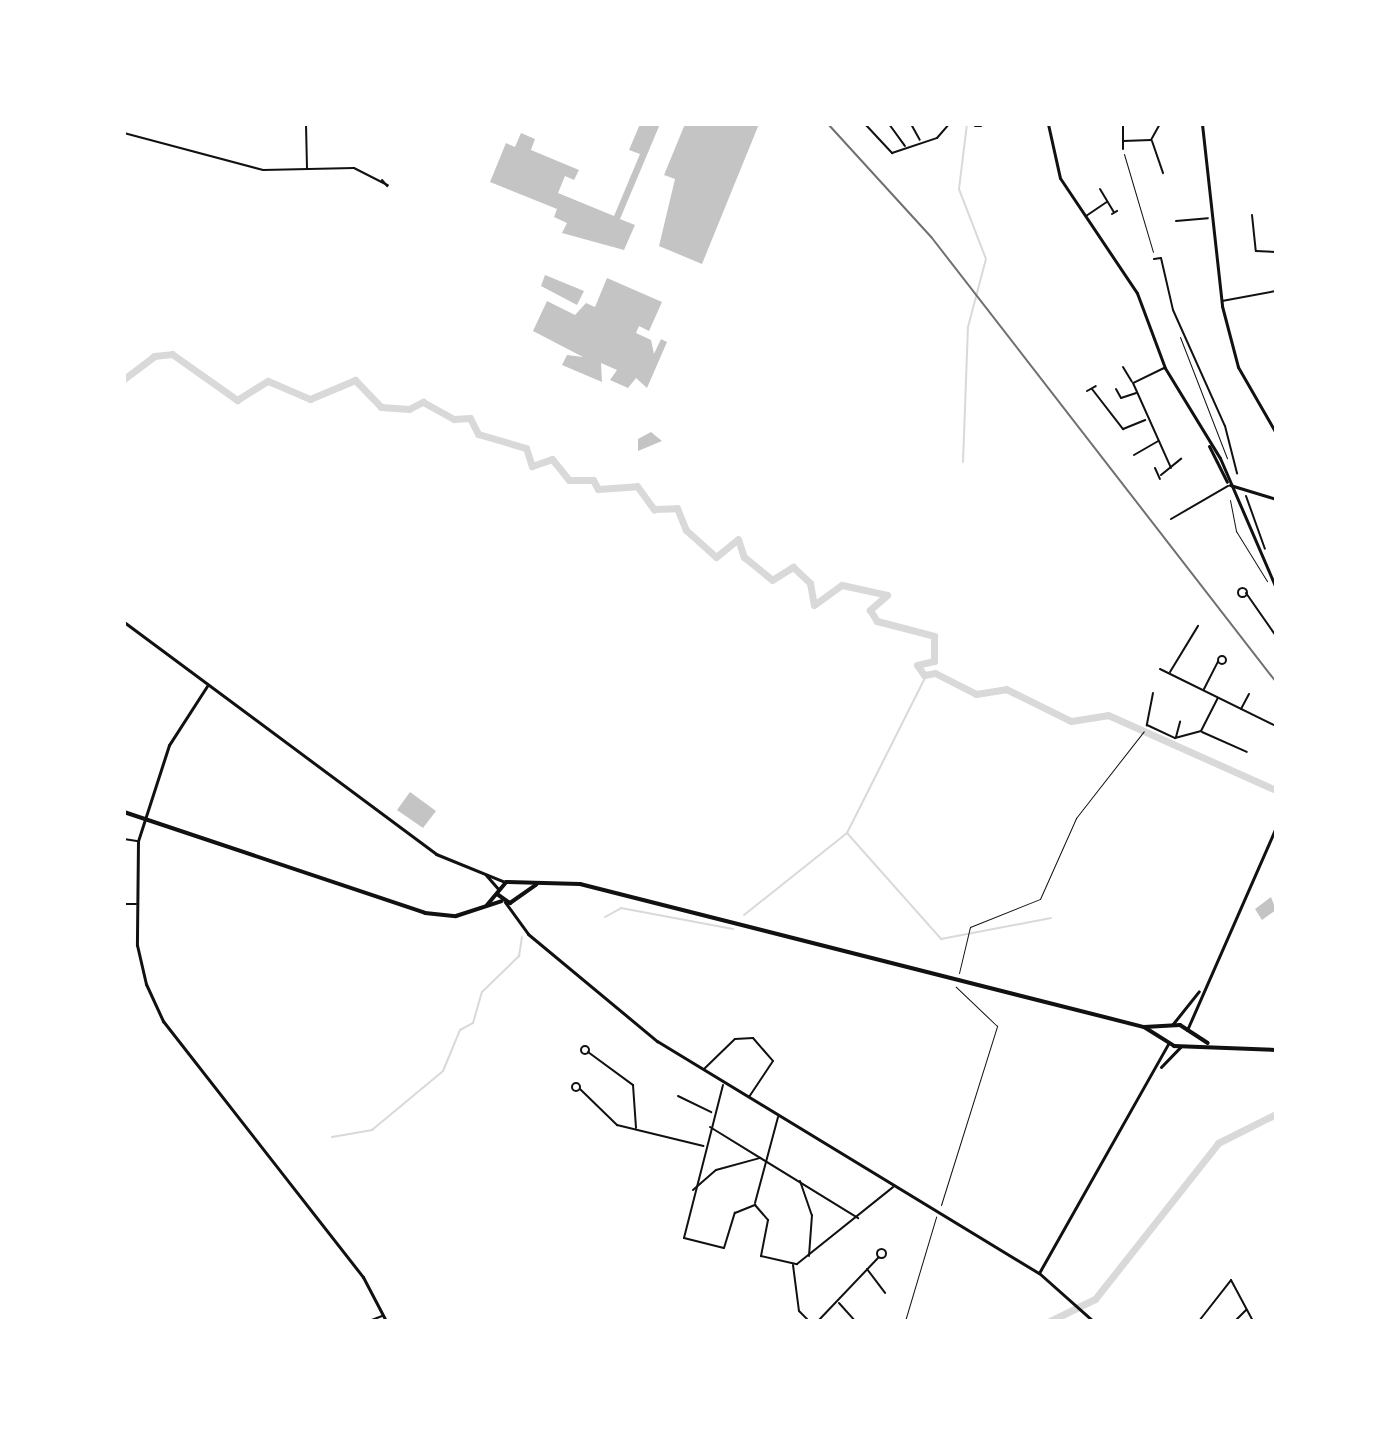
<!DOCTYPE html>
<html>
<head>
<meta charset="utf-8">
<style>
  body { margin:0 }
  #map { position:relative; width:1400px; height:1445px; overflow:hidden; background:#fff; font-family:"Golos Text",sans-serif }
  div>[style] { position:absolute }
  .stream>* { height:2px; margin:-1px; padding:0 1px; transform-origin:1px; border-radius:1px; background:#d9d9d9 }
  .river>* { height:7px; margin:-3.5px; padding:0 3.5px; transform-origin:3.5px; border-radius:3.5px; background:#d9d9d9 }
  .building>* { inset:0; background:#c4c4c4 }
  .path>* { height:1px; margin:-0.5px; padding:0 0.5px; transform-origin:0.5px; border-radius:0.5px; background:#111 }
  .minor>* { height:2px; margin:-1px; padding:0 1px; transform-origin:1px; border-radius:1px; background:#111 }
  .minor>.ring { margin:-1px; padding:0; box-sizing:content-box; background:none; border:2px solid #111; border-radius:50% }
  .tertiary>* { height:3px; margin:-1.5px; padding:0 1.5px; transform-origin:1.5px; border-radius:1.5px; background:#111 }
  .secondary>* { height:3px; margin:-1.5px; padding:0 1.5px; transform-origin:1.5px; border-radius:1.5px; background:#111 }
  .primary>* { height:4px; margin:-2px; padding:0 2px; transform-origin:2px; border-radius:2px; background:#111 }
  .rail>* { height:2px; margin:-1px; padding:0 1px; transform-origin:1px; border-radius:1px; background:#707070 }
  span { translate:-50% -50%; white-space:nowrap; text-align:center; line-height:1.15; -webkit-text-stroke:8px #fff; paint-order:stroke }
  .frame { position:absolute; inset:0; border:126px solid #fff; pointer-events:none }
</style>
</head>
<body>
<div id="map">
  <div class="stream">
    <i style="left:963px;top:462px;width:135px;rotate:-87.9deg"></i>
    <i style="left:968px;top:327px;width:70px;rotate:-75.2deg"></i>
    <i style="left:986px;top:259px;width:75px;rotate:-111.1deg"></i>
    <i style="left:959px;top:189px;width:65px;rotate:-83deg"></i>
    <i style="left:847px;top:833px;width:142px;rotate:48.4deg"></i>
    <i style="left:941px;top:939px;width:112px;rotate:-10.8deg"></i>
    <i style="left:744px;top:915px;width:132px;rotate:-38.5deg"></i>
    <i style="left:847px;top:833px;width:178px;rotate:-63.3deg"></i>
    <i style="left:605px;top:917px;width:18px;rotate:-29deg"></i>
    <i style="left:621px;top:908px;width:114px;rotate:10.6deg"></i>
    <i style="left:332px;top:1137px;width:41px;rotate:-9.9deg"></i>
    <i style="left:372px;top:1130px;width:92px;rotate:-39.7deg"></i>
    <i style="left:443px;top:1071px;width:44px;rotate:-67.5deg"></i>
    <i style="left:460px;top:1030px;width:15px;rotate:-28deg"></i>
    <i style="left:473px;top:1023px;width:32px;rotate:-74deg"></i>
    <i style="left:482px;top:992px;width:52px;rotate:-44.2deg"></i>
    <i style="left:519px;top:956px;width:19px;rotate:-81deg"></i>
  </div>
  <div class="river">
    <i style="left:124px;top:379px;width:38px;rotate:-37deg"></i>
    <i style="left:154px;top:356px;width:18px;rotate:-6deg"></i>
    <i style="left:172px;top:354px;width:80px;rotate:35.3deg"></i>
    <i style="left:237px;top:400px;width:36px;rotate:-32deg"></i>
    <i style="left:268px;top:381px;width:46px;rotate:23.2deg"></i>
    <i style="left:310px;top:399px;width:49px;rotate:-22.9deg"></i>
    <i style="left:355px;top:380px;width:37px;rotate:46deg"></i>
    <i style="left:381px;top:407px;width:28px;rotate:4deg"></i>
    <i style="left:409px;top:409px;width:16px;rotate:-27deg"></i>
    <i style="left:423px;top:402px;width:35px;rotate:29deg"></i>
    <i style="left:454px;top:419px;width:16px;rotate:-4deg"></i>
    <i style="left:470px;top:418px;width:18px;rotate:63deg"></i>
    <i style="left:478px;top:434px;width:50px;rotate:16.3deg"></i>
    <i style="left:526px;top:448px;width:19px;rotate:72deg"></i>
    <i style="left:532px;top:466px;width:21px;rotate:-19deg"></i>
    <i style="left:552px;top:459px;width:27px;rotate:51deg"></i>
    <i style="left:569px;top:480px;width:24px"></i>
    <i style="left:593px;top:480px;width:10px;rotate:61deg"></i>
    <i style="left:598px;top:489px;width:39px;rotate:-4deg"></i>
    <i style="left:637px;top:486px;width:29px;rotate:54deg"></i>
    <i style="left:654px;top:509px;width:23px;rotate:-2deg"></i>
    <i style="left:677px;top:508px;width:24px;rotate:68deg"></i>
    <i style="left:686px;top:530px;width:40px;rotate:42deg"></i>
    <i style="left:716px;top:557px;width:28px;rotate:-39deg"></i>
    <i style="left:738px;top:539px;width:19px;rotate:72deg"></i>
    <i style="left:744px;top:557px;width:36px;rotate:39deg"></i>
    <i style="left:772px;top:580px;width:25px;rotate:-32deg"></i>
    <i style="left:793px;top:567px;width:23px;rotate:43deg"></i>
    <i style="left:810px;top:583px;width:22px;rotate:80deg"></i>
    <i style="left:814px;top:605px;width:34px;rotate:-36deg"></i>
    <i style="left:842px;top:585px;width:46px;rotate:12.5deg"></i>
    <i style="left:887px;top:595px;width:23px;rotate:139deg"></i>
    <i style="left:870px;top:610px;width:13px;rotate:58deg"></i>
    <i style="left:877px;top:621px;width:59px;rotate:14.7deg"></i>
    <i style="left:934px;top:636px;width:25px;rotate:90deg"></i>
    <i style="left:934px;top:661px;width:17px;rotate:167deg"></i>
    <i style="left:917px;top:665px;width:12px;rotate:55deg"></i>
    <i style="left:924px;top:675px;width:11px;rotate:-10deg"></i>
    <i style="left:935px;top:673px;width:46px;rotate:27.1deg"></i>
    <i style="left:976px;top:694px;width:30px;rotate:-9deg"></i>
    <i style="left:1006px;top:689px;width:72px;rotate:26.2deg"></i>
    <i style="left:1071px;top:721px;width:37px;rotate:-9deg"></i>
    <i style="left:1108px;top:715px;width:184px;rotate:24.1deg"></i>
    <i style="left:1050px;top:1321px;width:50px;rotate:-26.1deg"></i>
    <i style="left:1095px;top:1299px;width:199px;rotate:-51.7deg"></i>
    <i style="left:1218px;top:1143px;width:65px;rotate:-26.6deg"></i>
  </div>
  <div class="building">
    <i style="clip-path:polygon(640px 124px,660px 124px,620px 219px,635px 225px,624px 250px,562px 233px,567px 223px,554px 217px,557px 209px,490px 182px,506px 143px,515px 147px,521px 133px,535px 139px,531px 150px,579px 170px,574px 180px,565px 176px,558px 193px,614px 216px,640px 154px,629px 150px)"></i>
    <i style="clip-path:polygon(685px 124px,759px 124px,702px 264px,659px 246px,675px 179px,664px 175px)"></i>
    <i style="clip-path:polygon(545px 275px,584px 291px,577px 305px,541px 286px)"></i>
    <i style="clip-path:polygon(607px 278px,662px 302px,649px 331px,639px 326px,636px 333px,651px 340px,654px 354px,661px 339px,667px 342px,647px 388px,636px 378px,628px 388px,610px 380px,617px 370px,601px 363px,602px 382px,562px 365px,567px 355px,583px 357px,533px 331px,547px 301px,575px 315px,586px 303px,595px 307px)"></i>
    <i style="clip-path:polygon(651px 432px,662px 441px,638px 451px,638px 439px)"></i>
    <i style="clip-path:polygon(410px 792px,436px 811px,423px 828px,397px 810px)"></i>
    <i style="clip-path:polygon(1271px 897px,1276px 910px,1262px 920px,1255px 909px)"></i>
  </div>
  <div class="path">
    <i style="left:1124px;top:154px;width:102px;rotate:73.5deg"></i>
    <i style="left:1180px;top:337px;width:130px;rotate:68.8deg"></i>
    <i style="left:1230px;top:500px;width:32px;rotate:79deg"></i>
    <i style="left:1236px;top:531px;width:59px;rotate:58.2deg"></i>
    <i style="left:959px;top:973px;width:47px;rotate:-76.6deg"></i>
    <i style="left:970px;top:927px;width:75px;rotate:-21.8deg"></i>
    <i style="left:1040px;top:899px;width:89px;rotate:-66deg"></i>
    <i style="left:1076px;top:818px;width:110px;rotate:-52deg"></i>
    <i style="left:941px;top:1205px;width:188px;rotate:-72.6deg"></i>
    <i style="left:997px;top:1026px;width:57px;rotate:-136.4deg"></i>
    <i style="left:905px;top:1321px;width:109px;rotate:-73.4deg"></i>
  </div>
  <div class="minor">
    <i style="left:306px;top:124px;width:45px;rotate:88.7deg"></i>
    <i style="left:865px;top:124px;width:40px;rotate:47deg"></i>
    <i style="left:892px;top:153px;width:47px;rotate:-18.4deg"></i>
    <i style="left:937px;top:138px;width:18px;rotate:-49deg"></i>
    <i style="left:889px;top:124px;width:27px;rotate:54deg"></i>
    <i style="left:911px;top:124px;width:18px;rotate:61deg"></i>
    <i style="left:975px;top:126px;width:6px"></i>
    <i style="left:124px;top:133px;width:144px;rotate:14.9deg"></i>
    <i style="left:263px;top:170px;width:91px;rotate:-1.3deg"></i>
    <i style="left:354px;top:168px;width:38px;rotate:27deg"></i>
    <i style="left:1123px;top:141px;width:28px;rotate:-2deg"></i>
    <i style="left:1151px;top:140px;width:18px;rotate:-61deg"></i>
    <i style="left:1152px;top:141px;width:34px;rotate:71deg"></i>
    <i style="left:1123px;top:149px;width:25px;rotate:-90deg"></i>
    <i style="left:382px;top:180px;width:8px;rotate:50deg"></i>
    <i style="left:1100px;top:189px;width:27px;rotate:59deg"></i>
    <i style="left:1112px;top:214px;width:6px;rotate:-31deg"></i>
    <i style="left:1252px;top:215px;width:36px;rotate:84deg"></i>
    <i style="left:1256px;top:251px;width:20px;rotate:3deg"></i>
    <i style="left:1086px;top:216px;width:25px;rotate:-34deg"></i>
    <i style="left:1176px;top:221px;width:32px;rotate:-5deg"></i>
    <i style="left:1154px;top:259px;width:7px;rotate:-8deg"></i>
    <i style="left:1161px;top:258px;width:53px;rotate:77deg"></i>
    <i style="left:1173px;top:310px;width:127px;rotate:65.9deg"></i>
    <i style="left:1225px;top:426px;width:49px;rotate:75.7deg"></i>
    <i style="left:1222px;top:301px;width:55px;rotate:-10.5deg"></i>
    <i style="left:1123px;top:367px;width:17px;rotate:59deg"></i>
    <i style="left:1164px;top:368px;width:34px;rotate:154deg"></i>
    <i style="left:1133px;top:383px;width:93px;rotate:65.9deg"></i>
    <i style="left:1092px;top:389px;width:51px;rotate:52.2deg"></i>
    <i style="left:1123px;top:429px;width:24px;rotate:-22deg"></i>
    <i style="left:1116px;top:389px;width:10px;rotate:61deg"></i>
    <i style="left:1121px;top:398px;width:16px;rotate:-18deg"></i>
    <i style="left:1087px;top:391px;width:10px;rotate:-29deg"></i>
    <i style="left:1134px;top:455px;width:28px;rotate:-30deg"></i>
    <i style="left:1155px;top:468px;width:12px;rotate:66deg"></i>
    <i style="left:1161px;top:475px;width:26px;rotate:-39deg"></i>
    <i style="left:1246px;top:496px;width:56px;rotate:70.3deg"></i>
    <i style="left:1171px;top:519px;width:66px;rotate:-30.1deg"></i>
    <i class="ring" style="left:1237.5px;top:587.5px;width:7px;height:7px"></i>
    <i style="left:1246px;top:593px;width:52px;rotate:55.1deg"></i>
    <i class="ring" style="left:1218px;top:656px;width:6px;height:6px"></i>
    <i style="left:1160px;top:669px;width:129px;rotate:26.2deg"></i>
    <i style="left:1170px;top:672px;width:54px;rotate:-58.7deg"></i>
    <i style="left:1204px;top:689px;width:31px;rotate:-63deg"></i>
    <i style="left:1153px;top:693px;width:33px;rotate:101deg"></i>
    <i style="left:1147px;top:725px;width:31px;rotate:25deg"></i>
    <i style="left:1175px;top:738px;width:27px;rotate:-15deg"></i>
    <i style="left:1201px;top:731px;width:37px;rotate:-63deg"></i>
    <i style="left:1241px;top:709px;width:17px;rotate:-62deg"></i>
    <i style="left:1202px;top:732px;width:49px;rotate:24deg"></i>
    <i style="left:1176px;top:737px;width:16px;rotate:-75deg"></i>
    <i style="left:124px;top:839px;width:13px;rotate:9deg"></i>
    <i style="left:124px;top:904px;width:12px"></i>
    <i class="ring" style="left:581px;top:1046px;width:6px;height:6px"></i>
    <i style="left:588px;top:1052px;width:56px;rotate:36.3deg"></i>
    <i style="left:633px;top:1085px;width:43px;rotate:86deg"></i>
    <i style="left:704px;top:1069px;width:43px;rotate:-44.1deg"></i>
    <i style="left:735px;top:1039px;width:18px;rotate:-3deg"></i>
    <i style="left:753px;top:1038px;width:30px;rotate:49deg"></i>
    <i style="left:773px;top:1061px;width:43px;rotate:123.7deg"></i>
    <i class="ring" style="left:572px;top:1083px;width:6px;height:6px"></i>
    <i style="left:723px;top:1085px;width:158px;rotate:104.3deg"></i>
    <i style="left:684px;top:1238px;width:41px;rotate:14deg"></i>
    <i style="left:724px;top:1248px;width:37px;rotate:-73deg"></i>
    <i style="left:735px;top:1213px;width:22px;rotate:-22deg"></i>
    <i style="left:755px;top:1205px;width:20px;rotate:49deg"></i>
    <i style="left:768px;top:1220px;width:37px;rotate:101deg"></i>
    <i style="left:761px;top:1256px;width:37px;rotate:13deg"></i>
    <i style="left:797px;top:1264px;width:123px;rotate:-38.7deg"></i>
    <i style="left:580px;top:1089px;width:52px;rotate:44.2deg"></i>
    <i style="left:617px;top:1125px;width:89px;rotate:13.7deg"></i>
    <i style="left:678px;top:1096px;width:37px;rotate:26deg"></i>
    <i style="left:710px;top:1127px;width:174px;rotate:31.6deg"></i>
    <i style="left:800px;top:1181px;width:36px;rotate:71deg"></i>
    <i style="left:812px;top:1215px;width:41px;rotate:94.2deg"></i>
    <i style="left:693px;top:1190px;width:30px;rotate:-41deg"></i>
    <i style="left:716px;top:1170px;width:46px;rotate:-15.3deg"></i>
    <i style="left:755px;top:1203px;width:89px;rotate:-75deg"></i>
    <i class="ring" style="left:876.5px;top:1248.5px;width:7px;height:7px"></i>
    <i style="left:793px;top:1265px;width:46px;rotate:82.6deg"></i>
    <i style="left:799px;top:1311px;width:14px;rotate:45deg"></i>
    <i style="left:867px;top:1269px;width:30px;rotate:53deg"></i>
    <i style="left:839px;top:1303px;width:24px;rotate:48deg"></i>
    <i style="left:369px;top:1321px;width:14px;rotate:-21deg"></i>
    <i style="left:818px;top:1321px;width:88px;rotate:-46.4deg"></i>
    <i style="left:1199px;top:1321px;width:52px;rotate:-52deg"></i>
    <i style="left:1231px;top:1280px;width:47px;rotate:61.8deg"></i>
    <i style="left:1235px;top:1321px;width:16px;rotate:-45deg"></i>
  </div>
  <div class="tertiary">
    <i style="left:1230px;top:485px;width:48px;rotate:16.9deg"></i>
    <i style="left:207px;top:686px;width:70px;rotate:122.8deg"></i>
    <i style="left:169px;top:745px;width:101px;rotate:107.9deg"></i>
    <i style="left:138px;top:841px;width:104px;rotate:90.6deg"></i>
    <i style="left:137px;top:945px;width:40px;rotate:77deg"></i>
    <i style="left:146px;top:984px;width:41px;rotate:65.3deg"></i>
    <i style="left:163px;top:1021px;width:325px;rotate:52deg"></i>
    <i style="left:363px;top:1277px;width:50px;rotate:62.4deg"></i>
  </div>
  <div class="secondary">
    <i style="left:1048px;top:124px;width:55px;rotate:77.5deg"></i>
    <i style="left:1060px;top:178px;width:138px;rotate:56.2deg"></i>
    <i style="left:1137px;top:293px;width:80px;rotate:69.5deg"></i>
    <i style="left:1165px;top:368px;width:105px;rotate:58.6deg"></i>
    <i style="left:1220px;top:458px;width:142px;rotate:66.7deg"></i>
    <i style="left:1202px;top:124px;width:183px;rotate:83.7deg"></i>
    <i style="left:1222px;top:306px;width:63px;rotate:75.3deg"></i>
    <i style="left:1238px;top:367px;width:76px;rotate:60.1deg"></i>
    <i style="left:1209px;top:446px;width:40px;rotate:63.4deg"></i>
    <i style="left:124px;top:622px;width:389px;rotate:36.6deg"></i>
    <i style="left:436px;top:854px;width:74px;rotate:22.1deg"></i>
    <i style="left:486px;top:875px;width:18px;rotate:49deg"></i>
    <i style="left:505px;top:902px;width:39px;rotate:54deg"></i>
    <i style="left:528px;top:934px;width:168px;rotate:39.7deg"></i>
    <i style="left:657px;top:1041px;width:447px;rotate:31.3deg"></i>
    <i style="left:1039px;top:1273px;width:72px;rotate:41.6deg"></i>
    <i style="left:1172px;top:1025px;width:43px;rotate:-51.5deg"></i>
    <i style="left:1187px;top:1030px;width:222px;rotate:-66.3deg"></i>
    <i style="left:1161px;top:1067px;width:28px;rotate:-46deg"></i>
    <i style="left:1039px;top:1273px;width:263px;rotate:-60.6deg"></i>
  </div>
  <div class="primary">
    <i style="left:124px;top:812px;width:317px;rotate:18.5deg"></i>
    <i style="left:425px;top:913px;width:31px;rotate:6deg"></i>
    <i style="left:456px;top:916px;width:48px;rotate:-18.1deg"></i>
    <i style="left:497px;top:894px;width:16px;rotate:35deg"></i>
    <i style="left:510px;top:903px;width:32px;rotate:-35deg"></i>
    <i style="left:487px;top:905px;width:30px;rotate:-50deg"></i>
    <i style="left:506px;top:882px;width:74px;rotate:1.5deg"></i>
    <i style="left:580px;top:884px;width:582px;rotate:14.23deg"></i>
    <i style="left:1144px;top:1027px;width:36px;rotate:32deg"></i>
    <i style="left:1174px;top:1046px;width:102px;rotate:2.2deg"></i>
    <i style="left:1144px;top:1027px;width:36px;rotate:-3deg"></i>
    <i style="left:1180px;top:1025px;width:33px;rotate:33deg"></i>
  </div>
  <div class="rail">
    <i style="left:828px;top:124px;width:154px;rotate:47.6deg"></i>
    <i style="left:932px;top:238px;width:562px;rotate:52.23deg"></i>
  </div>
  <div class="frame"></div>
</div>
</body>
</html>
